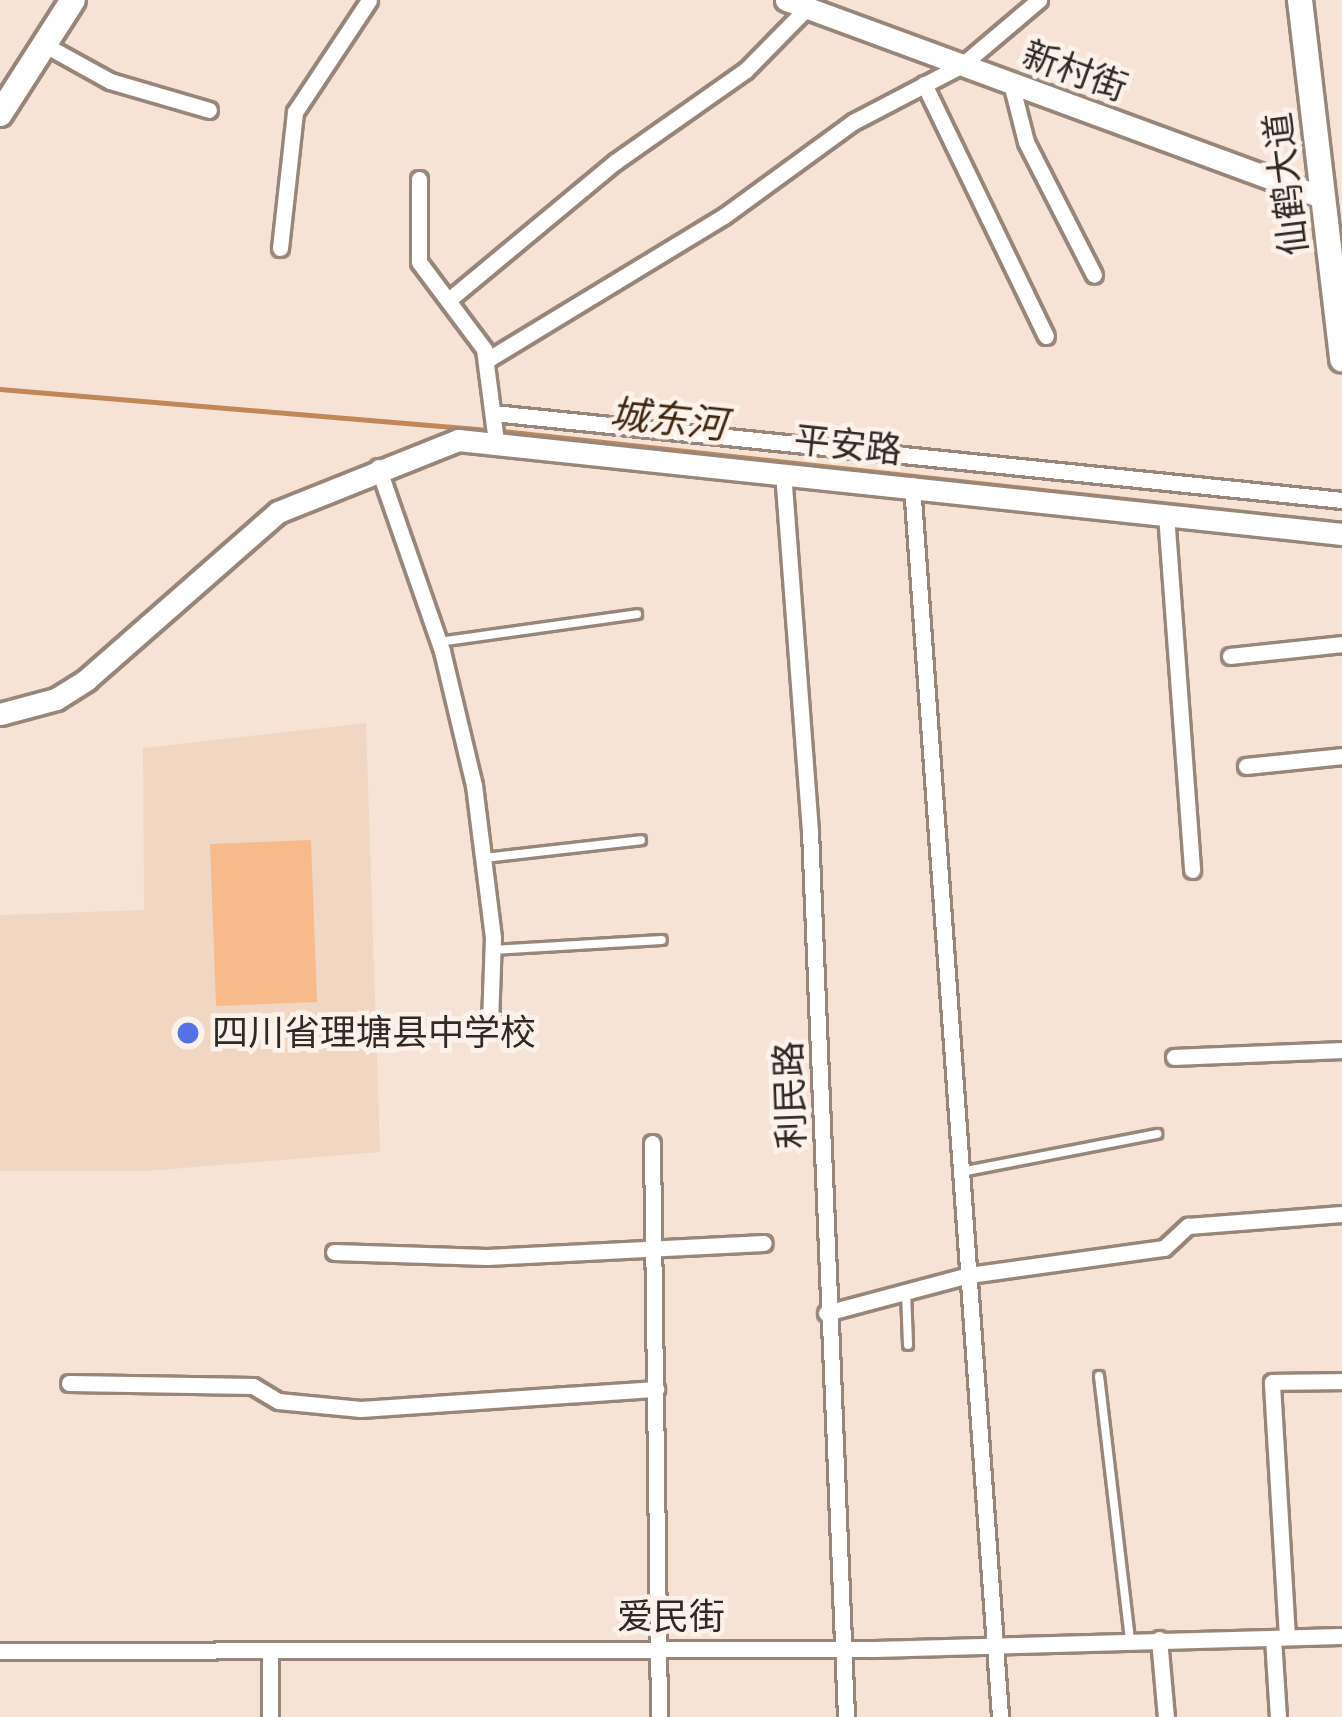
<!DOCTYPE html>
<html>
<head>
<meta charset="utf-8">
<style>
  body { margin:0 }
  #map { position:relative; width:1342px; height:1717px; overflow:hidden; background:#f6e3d5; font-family:Arial,"Noto Sans SC",sans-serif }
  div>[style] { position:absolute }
  .built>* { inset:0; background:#f0d7c4 }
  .green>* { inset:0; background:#f7ba8b }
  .stream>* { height:4.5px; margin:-2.25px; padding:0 2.25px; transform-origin:2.25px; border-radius:2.25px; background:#c18758 }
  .roads { filter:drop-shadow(3px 0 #978679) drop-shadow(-3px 0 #978679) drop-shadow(0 3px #978679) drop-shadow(0 -3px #978679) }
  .service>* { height:8px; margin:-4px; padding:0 4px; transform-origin:4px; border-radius:4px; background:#fff }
  .minor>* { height:15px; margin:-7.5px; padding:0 7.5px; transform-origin:7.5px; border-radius:7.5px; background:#fff }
  .tertiary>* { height:21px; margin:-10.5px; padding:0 10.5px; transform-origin:10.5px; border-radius:10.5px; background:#fff }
  .primary>* { height:24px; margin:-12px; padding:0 12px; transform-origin:12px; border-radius:12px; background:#fff }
  .dots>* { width:33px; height:33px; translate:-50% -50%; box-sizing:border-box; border:6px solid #fdf2e9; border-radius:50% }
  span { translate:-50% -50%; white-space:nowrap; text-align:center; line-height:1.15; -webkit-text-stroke:9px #fdf2e9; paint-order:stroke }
  .street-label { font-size:36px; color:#302924 }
  .poi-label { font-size:36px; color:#302924 }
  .left { translate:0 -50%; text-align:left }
  .water-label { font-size:39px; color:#402712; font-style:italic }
</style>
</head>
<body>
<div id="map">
  <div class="built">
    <i style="clip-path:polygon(366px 723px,380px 1152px,147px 1171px,0 1171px,0 915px,144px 910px,143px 748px)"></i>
  </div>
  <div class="green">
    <i style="clip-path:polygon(311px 840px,317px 1002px,216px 1006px,210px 844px)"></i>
  </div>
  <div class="stream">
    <i style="left:0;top:389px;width:493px;rotate:4.8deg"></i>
    <i style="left:502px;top:431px;width:831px;rotate:6.22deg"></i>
  </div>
  <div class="roads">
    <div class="service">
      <i style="left:439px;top:642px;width:200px;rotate:-8deg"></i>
      <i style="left:484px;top:858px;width:158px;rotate:-6.5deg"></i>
      <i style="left:492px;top:950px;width:170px;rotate:-3.4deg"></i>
      <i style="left:961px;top:1172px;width:200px;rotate:-11deg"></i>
      <i style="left:906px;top:1292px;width:53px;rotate:87.8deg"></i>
      <i style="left:1099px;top:1376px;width:266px;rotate:83.3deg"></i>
    </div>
    <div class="minor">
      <i style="left:45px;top:45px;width:74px;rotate:29deg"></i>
      <i style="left:110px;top:81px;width:103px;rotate:16.3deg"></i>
      <i style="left:1011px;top:83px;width:61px;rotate:75.7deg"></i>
      <i style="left:1026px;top:142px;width:149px;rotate:62.9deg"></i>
      <i style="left:924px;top:84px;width:280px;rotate:64.2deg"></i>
      <i style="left:419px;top:179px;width:83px;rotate:90deg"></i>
      <i style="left:419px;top:262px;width:109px;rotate:53.2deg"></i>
      <i style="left:484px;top:349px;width:93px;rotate:82.6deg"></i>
      <i style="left:280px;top:248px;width:137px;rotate:-83.7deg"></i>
      <i style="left:295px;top:112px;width:134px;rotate:-56.5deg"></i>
      <i style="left:451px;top:298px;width:213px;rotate:-39.7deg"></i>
      <i style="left:615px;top:162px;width:160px;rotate:-35.1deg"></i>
      <i style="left:746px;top:70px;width:87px;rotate:-45.5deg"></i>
      <i style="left:487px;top:360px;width:277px;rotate:-31.3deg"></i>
      <i style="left:724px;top:216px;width:160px;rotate:-36.1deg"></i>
      <i style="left:853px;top:122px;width:123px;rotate:-27.6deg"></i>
      <i style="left:962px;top:65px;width:101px;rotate:-40.2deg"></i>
      <i style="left:493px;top:413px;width:853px;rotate:5.85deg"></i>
      <i style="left:378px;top:467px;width:195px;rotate:70.8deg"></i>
      <i style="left:442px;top:651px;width:138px;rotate:76.6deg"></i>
      <i style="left:474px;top:785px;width:153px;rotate:82.9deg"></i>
      <i style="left:493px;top:937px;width:86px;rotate:92deg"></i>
      <i style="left:783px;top:472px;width:360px;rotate:85.7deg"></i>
      <i style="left:810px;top:831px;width:887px;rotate:87.67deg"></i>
      <i style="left:912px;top:485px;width:1235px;rotate:85.91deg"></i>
      <i style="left:1166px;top:514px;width:357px;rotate:85.8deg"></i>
      <i style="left:1230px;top:656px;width:113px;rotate:-6.1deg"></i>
      <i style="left:1246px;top:766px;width:97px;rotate:-5.9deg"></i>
      <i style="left:1174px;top:1057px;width:168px;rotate:-2.4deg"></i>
      <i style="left:652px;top:1143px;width:574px;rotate:89.3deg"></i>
      <i style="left:334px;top:1252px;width:153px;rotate:1.9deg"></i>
      <i style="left:487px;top:1257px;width:277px;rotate:-2.9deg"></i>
      <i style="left:826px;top:1313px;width:148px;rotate:-14.9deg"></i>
      <i style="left:969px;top:1275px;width:197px;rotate:-7.9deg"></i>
      <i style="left:1164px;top:1248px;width:33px;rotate:-43deg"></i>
      <i style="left:1188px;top:1226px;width:154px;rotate:-4.5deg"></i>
      <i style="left:69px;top:1383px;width:184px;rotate:0.9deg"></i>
      <i style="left:253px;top:1386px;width:29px;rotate:31deg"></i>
      <i style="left:278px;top:1401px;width:83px;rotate:5.5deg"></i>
      <i style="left:361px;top:1409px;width:296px;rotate:-3.9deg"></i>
      <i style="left:1287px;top:1637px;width:255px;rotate:-93.4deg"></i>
      <i style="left:1272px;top:1382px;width:70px;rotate:-0.8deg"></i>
      <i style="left:1273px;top:1638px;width:79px;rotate:86.4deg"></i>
      <i style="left:1159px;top:1639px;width:78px;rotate:84.9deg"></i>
      <i style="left:270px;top:1650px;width:67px;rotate:90deg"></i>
      <i style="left:0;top:1651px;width:873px;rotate:-0.13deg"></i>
      <i style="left:873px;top:1649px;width:469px;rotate:-1.6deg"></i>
    </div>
    <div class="tertiary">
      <i style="left:786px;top:0;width:573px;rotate:20.21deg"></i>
      <i style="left:0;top:714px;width:58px;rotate:-15deg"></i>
      <i style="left:56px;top:699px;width:36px;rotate:-32deg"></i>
      <i style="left:86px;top:680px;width:255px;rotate:-41.2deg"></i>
      <i style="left:278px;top:512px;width:194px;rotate:-21.8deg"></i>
      <i style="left:458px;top:440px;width:889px;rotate:6.07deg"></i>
    </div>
    <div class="primary">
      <i style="left:1300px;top:0;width:362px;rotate:83.3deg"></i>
      <i style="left:0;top:114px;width:135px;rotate:-57.4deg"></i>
    </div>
  </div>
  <div class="dots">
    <i style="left:188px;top:1033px;background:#5372e7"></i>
  </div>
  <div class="street-label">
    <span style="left:1075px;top:71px;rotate:20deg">新村街</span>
    <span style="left:1286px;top:184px;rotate:-97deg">仙鹤大道</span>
    <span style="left:848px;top:445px;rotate:6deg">平安路</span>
    <span style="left:790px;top:1095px;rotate:-92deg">利民路</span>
    <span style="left:671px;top:1617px">爱民街</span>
  </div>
  <div class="poi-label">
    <span class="left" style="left:212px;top:1033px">四川省理塘县中学校</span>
  </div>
  <div class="water-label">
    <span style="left:668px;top:420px;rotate:6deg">城东河</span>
  </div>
</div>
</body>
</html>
